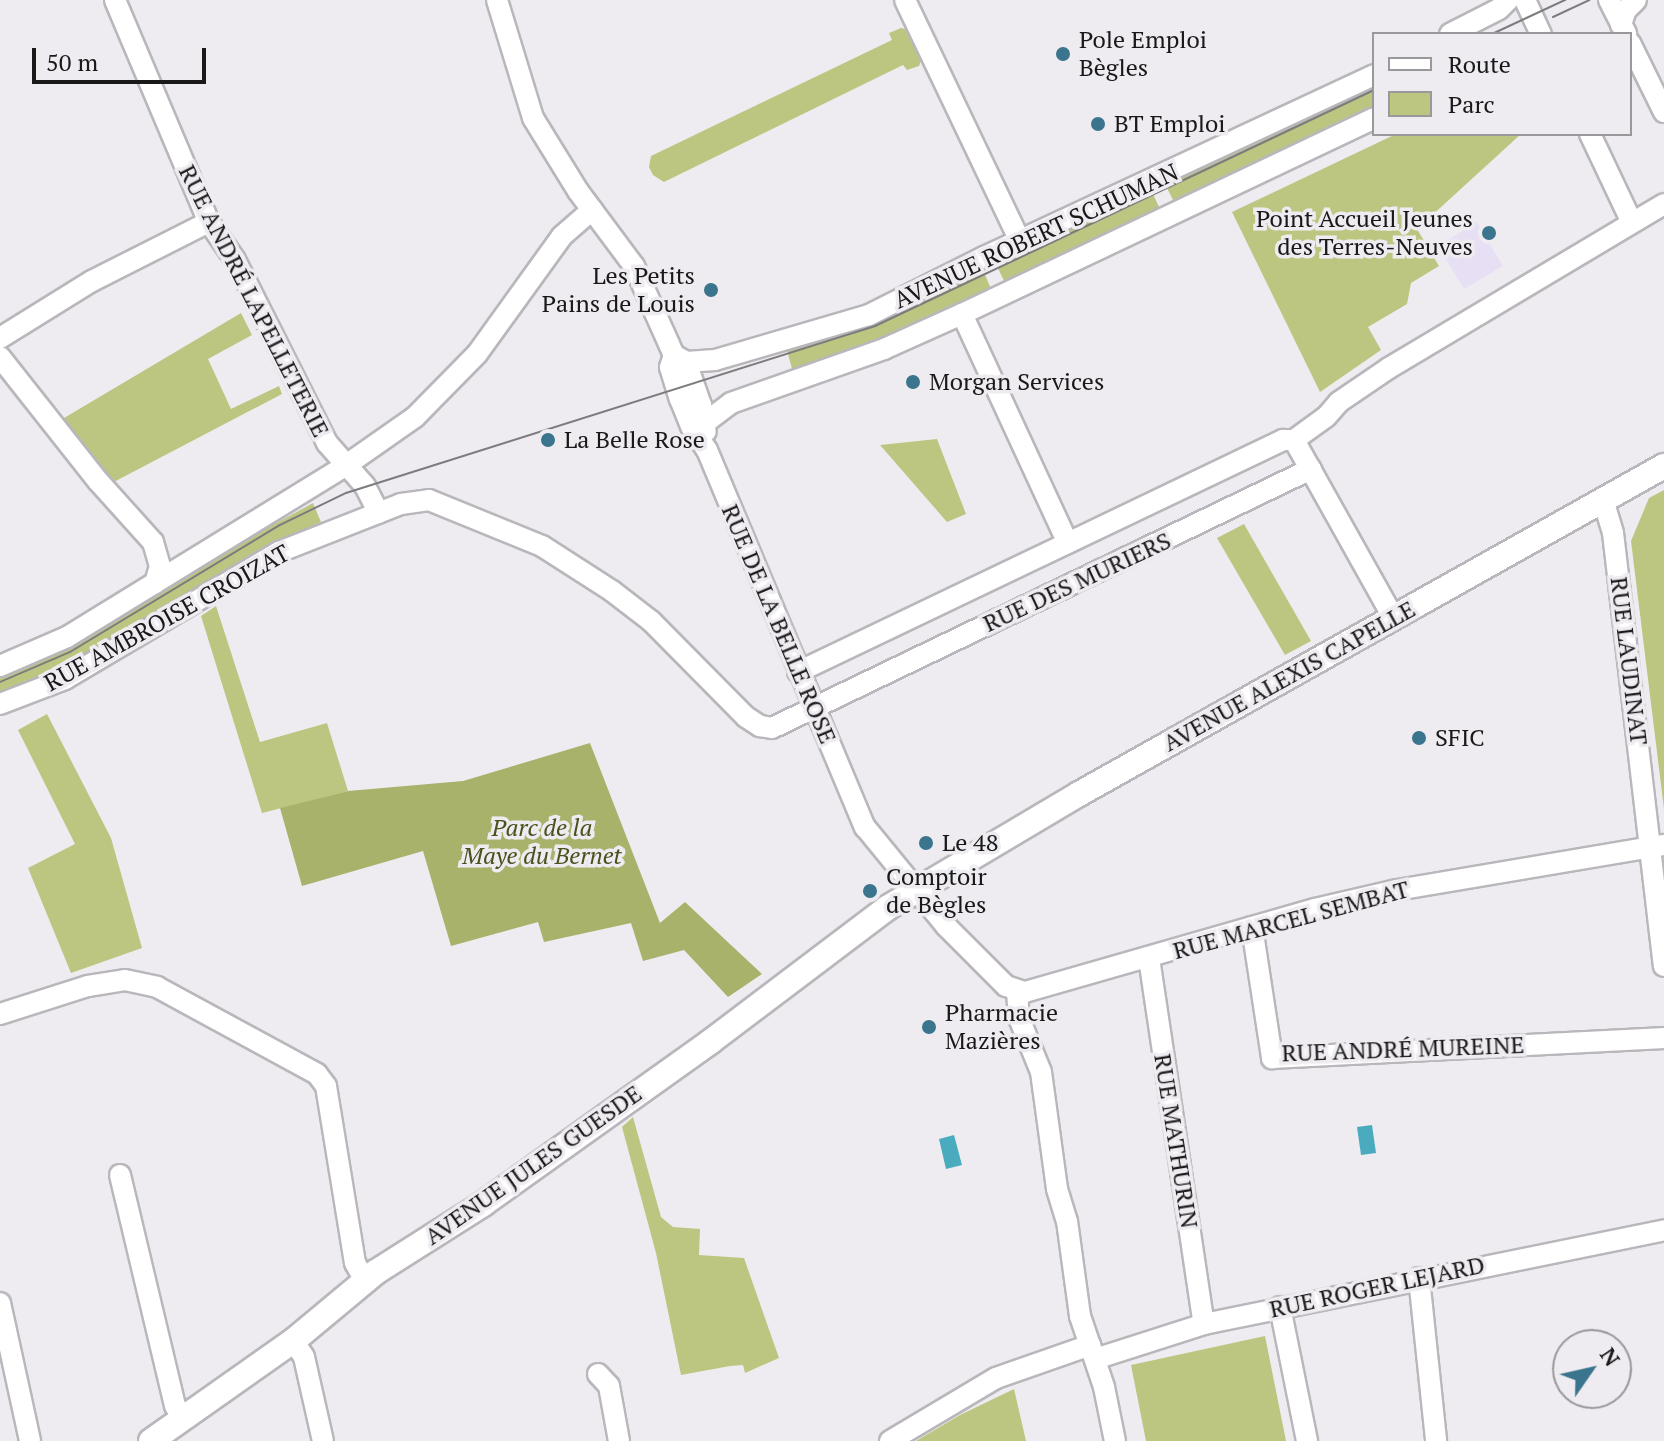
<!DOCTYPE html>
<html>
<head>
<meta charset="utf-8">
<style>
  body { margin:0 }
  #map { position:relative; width:1664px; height:1441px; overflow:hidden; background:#efecf1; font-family:"PT Serif",serif }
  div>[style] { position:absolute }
  .industrial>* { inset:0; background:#e7dff4 }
  .green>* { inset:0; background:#bcc680 }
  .forest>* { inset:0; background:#a9b26b }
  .water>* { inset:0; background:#4aabbe }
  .roads { filter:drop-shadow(2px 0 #b9b7bb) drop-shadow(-2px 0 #b9b7bb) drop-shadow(0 2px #b9b7bb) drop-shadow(0 -2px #b9b7bb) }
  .minor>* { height:20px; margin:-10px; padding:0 10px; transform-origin:10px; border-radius:10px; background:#fff }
  .tertiary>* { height:24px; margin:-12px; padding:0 12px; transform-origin:12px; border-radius:12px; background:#fff }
  .tram>* { height:2px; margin:-1px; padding:0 1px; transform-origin:1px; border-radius:1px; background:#7c7b7d }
  .dots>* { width:22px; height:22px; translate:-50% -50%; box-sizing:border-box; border:4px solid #efecf1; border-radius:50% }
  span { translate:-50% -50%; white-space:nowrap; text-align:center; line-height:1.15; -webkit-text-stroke:7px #efecf1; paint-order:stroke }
  .poi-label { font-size:24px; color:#19191a }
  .left { translate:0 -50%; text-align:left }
  .right { translate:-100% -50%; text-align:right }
  .street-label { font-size:24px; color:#19191a }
  .park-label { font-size:24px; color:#4b511d; font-style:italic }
  .legend { position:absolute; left:1372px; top:32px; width:260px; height:104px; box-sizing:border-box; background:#efecf1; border:2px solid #99989b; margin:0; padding:10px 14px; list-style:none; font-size:24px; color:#19191a }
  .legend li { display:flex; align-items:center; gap:16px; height:40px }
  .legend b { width:40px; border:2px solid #99989b }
  .north { position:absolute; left:1552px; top:1329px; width:80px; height:80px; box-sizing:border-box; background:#efecf1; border:2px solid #99989b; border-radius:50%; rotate:56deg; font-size:22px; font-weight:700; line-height:32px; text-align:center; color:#19191a }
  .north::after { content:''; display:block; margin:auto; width:28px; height:36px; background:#3a758d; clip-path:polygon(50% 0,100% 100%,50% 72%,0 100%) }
  .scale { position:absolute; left:32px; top:48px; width:174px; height:36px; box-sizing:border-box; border:4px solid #19191a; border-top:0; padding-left:10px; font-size:24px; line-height:28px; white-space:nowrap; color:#19191a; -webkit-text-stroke:6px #efecf1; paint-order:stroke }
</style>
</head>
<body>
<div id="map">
  <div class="industrial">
    <i style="clip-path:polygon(1477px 222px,1503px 266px,1464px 289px,1438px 246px)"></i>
  </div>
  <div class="green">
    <i style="clip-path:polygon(901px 28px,910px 30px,923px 56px,919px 66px,907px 70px,903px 65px,664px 182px,653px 175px,649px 167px,651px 156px,892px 40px,889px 33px)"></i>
    <i style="clip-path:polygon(1374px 84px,1374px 107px,1174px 202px,1165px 184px)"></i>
    <i style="clip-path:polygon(1396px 134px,1521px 134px,1417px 229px,1439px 266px,1411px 283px,1407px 304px,1368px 327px,1381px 350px,1320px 392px,1232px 212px)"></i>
    <i style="clip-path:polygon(1151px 190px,1160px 209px,1005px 283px,996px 264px)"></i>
    <i style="clip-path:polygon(983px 270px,991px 289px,887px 338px,792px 369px,787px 350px,864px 324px)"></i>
    <i style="clip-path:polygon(241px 313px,252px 335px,208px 359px,231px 409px,279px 386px,282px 394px,110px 484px,59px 421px)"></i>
    <i style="clip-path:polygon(937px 439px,966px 514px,947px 522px,880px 445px)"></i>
    <i style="clip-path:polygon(1664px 490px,1664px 809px,1631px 541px,1649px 498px)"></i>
    <i style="clip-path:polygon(313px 503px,321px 522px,274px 545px,59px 673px,0 696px,0 674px)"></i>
    <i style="clip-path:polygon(1244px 524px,1311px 641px,1285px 655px,1217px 538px)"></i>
    <i style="clip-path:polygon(216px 606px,260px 742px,327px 723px,348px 791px,262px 813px,201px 616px)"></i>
    <i style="clip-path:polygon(47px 714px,111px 838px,142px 948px,71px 973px,28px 868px,75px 844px,18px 730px)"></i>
    <i style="clip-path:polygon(633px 1117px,661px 1217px,673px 1227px,700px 1229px,699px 1255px,744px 1258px,779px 1358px,745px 1373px,743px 1365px,730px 1366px,681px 1375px,656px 1253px,622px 1127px)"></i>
    <i style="clip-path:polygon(1265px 1336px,1286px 1441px,1146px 1441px,1131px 1365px)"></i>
    <i style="clip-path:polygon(1014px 1389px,1026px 1441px,916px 1441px,960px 1415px)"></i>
  </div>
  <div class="forest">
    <i style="clip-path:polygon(590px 743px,660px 923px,685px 902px,762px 974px,728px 997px,684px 950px,643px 961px,631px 923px,544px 942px,538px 922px,451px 946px,423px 851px,302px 886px,280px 808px,348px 791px,463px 781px)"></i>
  </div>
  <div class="water">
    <i style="clip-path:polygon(1372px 1125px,1376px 1153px,1361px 1155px,1357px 1127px)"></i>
    <i style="clip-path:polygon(954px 1135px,962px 1165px,946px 1169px,939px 1139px)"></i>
  </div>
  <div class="roads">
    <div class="minor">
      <i style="left:115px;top:0;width:241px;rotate:67.1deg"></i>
      <i style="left:209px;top:222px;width:46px;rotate:55.6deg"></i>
      <i style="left:235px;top:260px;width:205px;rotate:63.3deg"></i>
      <i style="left:327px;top:443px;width:57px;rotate:48.5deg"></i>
      <i style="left:365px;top:486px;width:30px;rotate:63deg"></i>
      <i style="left:497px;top:0;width:123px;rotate:73deg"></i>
      <i style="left:533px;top:118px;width:86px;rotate:58.3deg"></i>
      <i style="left:578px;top:191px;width:94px;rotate:53.3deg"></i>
      <i style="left:634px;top:266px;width:85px;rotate:65.8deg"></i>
      <i style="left:669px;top:344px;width:12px;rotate:66deg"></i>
      <i style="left:674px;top:355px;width:14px;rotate:30deg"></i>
      <i style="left:686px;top:362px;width:46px;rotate:70.8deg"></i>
      <i style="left:701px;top:405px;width:27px;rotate:80deg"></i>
      <i style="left:905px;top:0;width:267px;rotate:64.5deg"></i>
      <i style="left:1525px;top:0;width:38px;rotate:65deg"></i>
      <i style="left:1609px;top:0;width:38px;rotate:63deg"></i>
      <i style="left:1621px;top:25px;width:16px;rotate:-72deg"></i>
      <i style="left:1626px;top:10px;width:14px;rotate:-45deg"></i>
      <i style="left:1450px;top:34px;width:55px;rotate:-27deg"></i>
      <i style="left:1499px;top:9px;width:13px;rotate:-45deg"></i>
      <i style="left:1630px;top:43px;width:77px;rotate:63.8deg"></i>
      <i style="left:1590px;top:134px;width:98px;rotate:64.7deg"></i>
      <i style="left:962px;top:314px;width:252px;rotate:65.2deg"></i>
      <i style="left:0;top:338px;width:108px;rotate:-31.8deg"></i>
      <i style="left:92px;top:281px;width:131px;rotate:-26.8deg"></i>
      <i style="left:674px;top:355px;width:13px;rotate:108deg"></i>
      <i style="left:670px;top:367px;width:34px;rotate:73deg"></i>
      <i style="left:680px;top:399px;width:31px;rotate:68deg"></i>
      <i style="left:692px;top:428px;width:27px;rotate:56deg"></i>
      <i style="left:707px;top:450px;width:409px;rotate:67.3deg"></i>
      <i style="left:865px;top:827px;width:128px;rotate:50.7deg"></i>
      <i style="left:946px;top:926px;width:85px;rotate:45deg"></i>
      <i style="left:1006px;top:986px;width:20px;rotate:18deg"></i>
      <i style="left:1025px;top:992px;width:302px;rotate:-16deg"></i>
      <i style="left:1315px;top:909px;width:84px;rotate:-13deg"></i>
      <i style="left:1397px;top:890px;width:271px;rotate:-9.6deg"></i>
      <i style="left:0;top:357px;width:158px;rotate:51.7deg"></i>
      <i style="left:98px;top:481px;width:82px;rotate:48deg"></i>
      <i style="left:153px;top:542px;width:25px;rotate:74deg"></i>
      <i style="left:160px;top:566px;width:18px;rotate:106deg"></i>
      <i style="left:686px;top:362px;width:29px;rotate:-4deg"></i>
      <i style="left:715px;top:360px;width:160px;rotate:-16.3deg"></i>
      <i style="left:869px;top:315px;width:129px;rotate:-26.8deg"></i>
      <i style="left:984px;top:257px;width:430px;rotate:-25deg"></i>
      <i style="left:706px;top:422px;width:31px;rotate:-37deg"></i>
      <i style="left:731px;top:403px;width:162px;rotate:-19.4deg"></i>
      <i style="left:884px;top:349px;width:85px;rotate:-24.2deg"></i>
      <i style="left:962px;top:314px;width:456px;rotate:-25.4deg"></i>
      <i style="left:1603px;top:500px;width:34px;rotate:73deg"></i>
      <i style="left:1613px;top:533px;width:436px;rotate:83.3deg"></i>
      <i style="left:1393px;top:617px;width:203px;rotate:-119.2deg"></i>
      <i style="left:1294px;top:440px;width:39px;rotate:-36deg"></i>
      <i style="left:1326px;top:417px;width:20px;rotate:-49deg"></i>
      <i style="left:1339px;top:402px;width:60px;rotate:-34.2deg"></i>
      <i style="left:1389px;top:368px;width:320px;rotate:-30.8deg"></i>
      <i style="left:0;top:666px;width:73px;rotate:-23.4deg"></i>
      <i style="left:67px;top:637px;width:326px;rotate:-31.6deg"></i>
      <i style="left:345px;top:466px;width:85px;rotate:-35deg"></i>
      <i style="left:415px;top:417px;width:88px;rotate:-45.5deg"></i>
      <i style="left:477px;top:354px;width:145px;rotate:-54.2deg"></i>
      <i style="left:562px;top:236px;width:40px;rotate:-41deg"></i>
      <i style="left:798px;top:672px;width:538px;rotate:-25.56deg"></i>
      <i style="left:1283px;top:440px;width:11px"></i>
      <i style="left:0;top:704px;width:70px;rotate:-21deg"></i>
      <i style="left:65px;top:679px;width:249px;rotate:-30.7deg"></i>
      <i style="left:279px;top:552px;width:131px;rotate:-21.5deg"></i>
      <i style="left:401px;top:504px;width:28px;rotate:-8deg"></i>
      <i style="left:429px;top:500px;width:122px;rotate:22.2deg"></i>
      <i style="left:542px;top:546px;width:83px;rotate:32.7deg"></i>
      <i style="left:612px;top:591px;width:49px;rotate:37.6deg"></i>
      <i style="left:651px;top:621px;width:135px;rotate:45.3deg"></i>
      <i style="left:746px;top:717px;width:17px;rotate:33deg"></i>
      <i style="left:760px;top:726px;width:12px;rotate:9deg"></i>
      <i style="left:772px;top:728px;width:598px;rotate:-25.67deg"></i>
      <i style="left:1252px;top:927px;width:133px;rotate:81.3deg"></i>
      <i style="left:1272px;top:1058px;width:393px;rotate:-2.9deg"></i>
      <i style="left:1149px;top:958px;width:370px;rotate:81.5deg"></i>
      <i style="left:1017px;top:991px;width:27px;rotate:86deg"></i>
      <i style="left:1019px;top:1018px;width:58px;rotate:67.8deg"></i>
      <i style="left:1041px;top:1072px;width:118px;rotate:82.2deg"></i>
      <i style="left:1057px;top:1189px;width:34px;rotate:73deg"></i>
      <i style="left:1067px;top:1221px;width:96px;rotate:82.2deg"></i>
      <i style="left:1080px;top:1316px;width:75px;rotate:71.3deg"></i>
      <i style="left:1104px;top:1387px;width:55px;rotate:78.5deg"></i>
      <i style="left:0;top:1014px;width:92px;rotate:-17.7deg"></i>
      <i style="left:88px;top:986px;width:37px;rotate:-9deg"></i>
      <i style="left:125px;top:980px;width:33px;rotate:12deg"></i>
      <i style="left:157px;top:987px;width:182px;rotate:28.5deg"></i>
      <i style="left:317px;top:1074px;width:15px;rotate:53deg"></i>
      <i style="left:326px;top:1086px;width:179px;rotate:80.7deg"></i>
      <i style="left:355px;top:1263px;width:20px;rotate:60deg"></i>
      <i style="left:120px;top:1175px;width:237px;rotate:76.6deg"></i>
      <i style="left:175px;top:1406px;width:15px;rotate:53deg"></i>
      <i style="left:1419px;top:1278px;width:164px;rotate:84deg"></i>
      <i style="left:0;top:1303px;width:141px;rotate:77.7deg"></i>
      <i style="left:1280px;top:1307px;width:137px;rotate:78.6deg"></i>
      <i style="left:293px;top:1341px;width:19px;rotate:55deg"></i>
      <i style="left:304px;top:1357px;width:86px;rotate:77.3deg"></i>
      <i style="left:1095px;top:1359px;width:114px;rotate:-17.8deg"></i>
      <i style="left:1204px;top:1324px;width:470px;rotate:-11.5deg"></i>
      <i style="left:598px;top:1374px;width:16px;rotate:47deg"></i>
      <i style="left:609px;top:1386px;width:56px;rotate:79.7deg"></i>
      <i style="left:890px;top:1441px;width:123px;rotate:-30.7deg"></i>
      <i style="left:996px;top:1378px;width:100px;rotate:-19.3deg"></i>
    </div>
    <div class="tertiary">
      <i style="left:151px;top:1441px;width:174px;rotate:-35.2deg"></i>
      <i style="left:293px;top:1341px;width:108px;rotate:-39.7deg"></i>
      <i style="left:376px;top:1272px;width:127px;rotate:-32.4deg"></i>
      <i style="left:483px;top:1204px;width:279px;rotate:-35.5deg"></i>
      <i style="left:710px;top:1042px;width:222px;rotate:-37.1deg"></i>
      <i style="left:887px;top:908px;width:223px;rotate:-30.7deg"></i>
      <i style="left:1079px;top:794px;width:671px;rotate:-29.28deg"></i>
    </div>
  </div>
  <div class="tram">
    <i style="left:1553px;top:17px;width:40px;rotate:-25deg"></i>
    <i style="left:1492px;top:34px;width:81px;rotate:-25deg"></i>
    <i style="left:0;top:682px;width:76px;rotate:-23.2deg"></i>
    <i style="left:70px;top:652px;width:245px;rotate:-31.2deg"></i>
    <i style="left:280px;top:525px;width:73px;rotate:-25.9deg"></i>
    <i style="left:346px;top:493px;width:555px;rotate:-17.52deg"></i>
    <i style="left:875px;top:326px;width:552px;rotate:-25.31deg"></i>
  </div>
  <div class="dots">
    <i style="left:1063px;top:54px;background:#3a758d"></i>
    <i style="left:1098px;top:124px;background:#3a758d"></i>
    <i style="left:1489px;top:233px;background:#3a758d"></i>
    <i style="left:711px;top:290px;background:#3a758d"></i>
    <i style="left:913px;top:382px;background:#3a758d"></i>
    <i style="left:548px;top:440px;background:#3a758d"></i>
    <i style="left:1419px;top:738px;background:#3a758d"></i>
    <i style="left:926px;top:843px;background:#3a758d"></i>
    <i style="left:870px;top:891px;background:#3a758d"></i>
    <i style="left:929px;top:1027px;background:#3a758d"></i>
  </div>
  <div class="poi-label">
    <span class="left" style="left:1079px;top:54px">Pole Emploi<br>Bègles</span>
    <span class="left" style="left:1114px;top:124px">BT Emploi</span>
    <span class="right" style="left:1473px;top:233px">Point Accueil Jeunes<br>des Terres-Neuves</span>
    <span class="right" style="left:695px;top:290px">Les Petits<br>Pains de Louis</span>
    <span class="left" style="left:929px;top:382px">Morgan Services</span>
    <span class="left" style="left:564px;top:440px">La Belle Rose</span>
    <span class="left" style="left:1435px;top:738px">SFIC</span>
    <span class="left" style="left:942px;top:843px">Le 48</span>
    <span class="left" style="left:886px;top:891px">Comptoir<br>de Bègles</span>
    <span class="left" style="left:945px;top:1027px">Pharmacie<br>Mazières</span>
  </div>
  <div class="street-label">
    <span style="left:1036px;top:236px;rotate:-25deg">AVENUE ROBERT SCHUMAN</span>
    <span style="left:254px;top:301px;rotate:63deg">RUE ANDRÉ LAPELLETERIE</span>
    <span style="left:1077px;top:582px;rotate:-25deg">RUE DES MURIERS</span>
    <span style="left:167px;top:618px;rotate:-29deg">RUE AMBROISE CROIZAT</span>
    <span style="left:779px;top:624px;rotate:67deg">RUE DE LA BELLE ROSE</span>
    <span style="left:1629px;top:661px;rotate:83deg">RUE LAUDINAT</span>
    <span style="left:1289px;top:676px;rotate:-29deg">AVENUE ALEXIS CAPELLE</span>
    <span style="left:1291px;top:920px;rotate:-15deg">RUE MARCEL SEMBAT</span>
    <span style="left:1403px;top:1049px;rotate:-2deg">RUE ANDRÉ MUREINE</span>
    <span style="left:1176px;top:1141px;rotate:81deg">RUE MATHURIN</span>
    <span style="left:533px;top:1165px;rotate:-35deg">AVENUE JULES GUESDE</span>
    <span style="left:1377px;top:1287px;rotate:-12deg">RUE ROGER LEJARD</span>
  </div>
  <div class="park-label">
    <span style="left:542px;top:842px">Parc de la<br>Maye du Bernet</span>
  </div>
  <ul class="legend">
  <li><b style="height:10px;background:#fff"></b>Route</li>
  <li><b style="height:22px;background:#bcc680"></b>Parc</li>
  </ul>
  <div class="north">N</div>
  <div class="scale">50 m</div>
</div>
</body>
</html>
